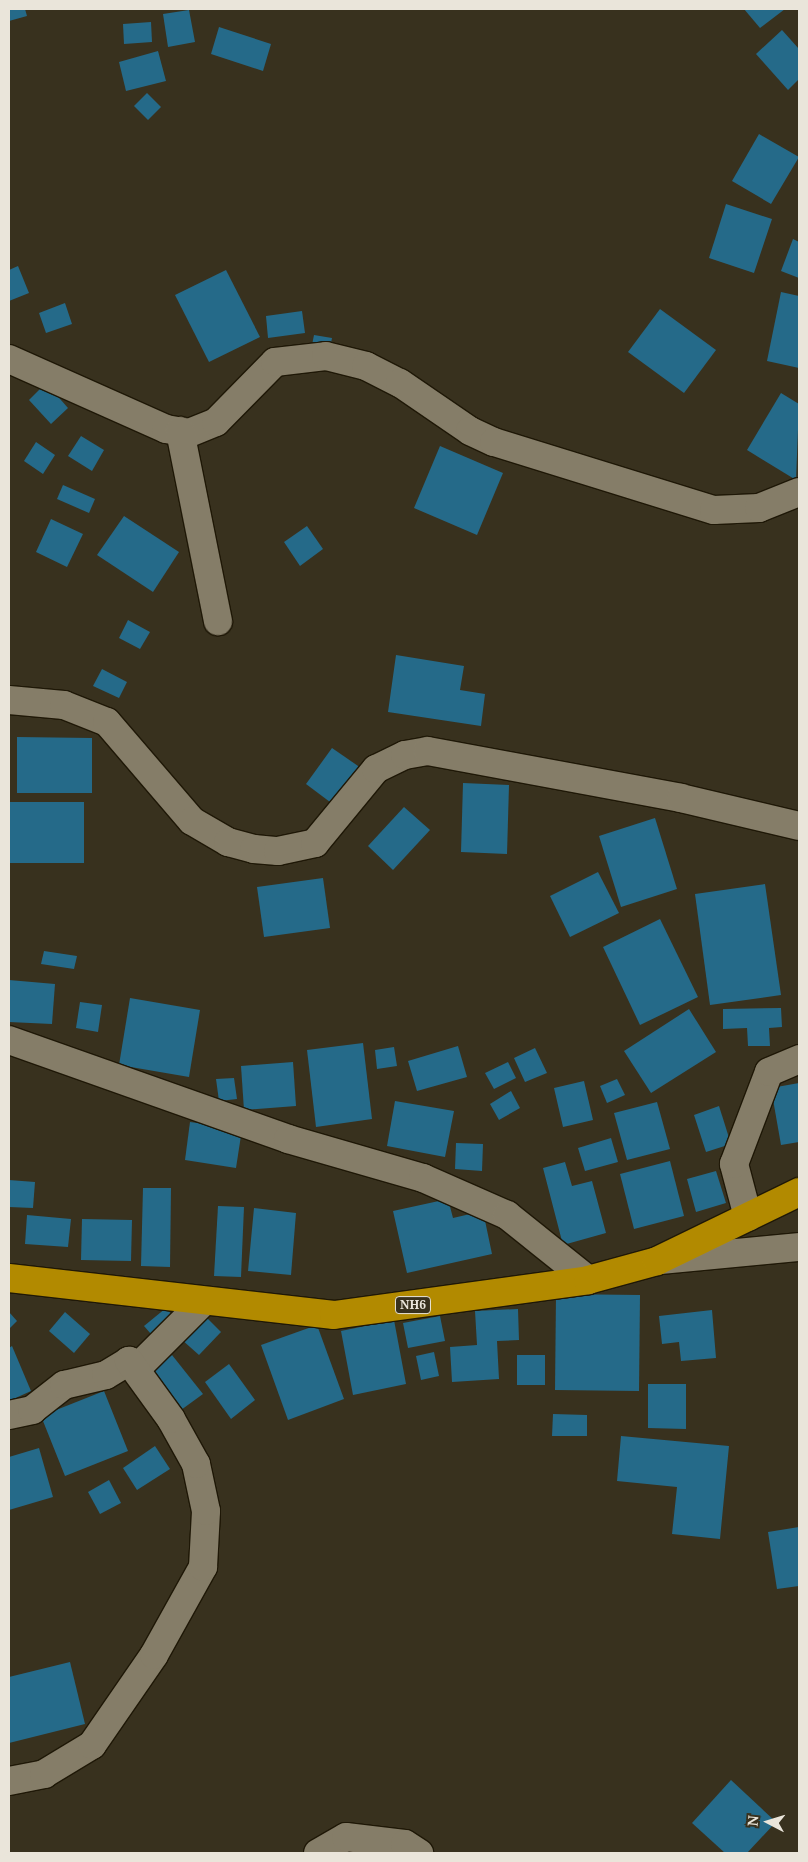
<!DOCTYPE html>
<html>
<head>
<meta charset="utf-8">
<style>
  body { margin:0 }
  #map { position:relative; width:808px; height:1862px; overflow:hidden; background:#38311e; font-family:"Noto Serif",serif }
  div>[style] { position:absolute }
  .building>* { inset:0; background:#256a89 }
  .roads { filter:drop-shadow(1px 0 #1f1807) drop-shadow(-1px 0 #1f1807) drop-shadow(0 1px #1f1807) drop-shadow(0 -1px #1f1807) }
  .minor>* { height:28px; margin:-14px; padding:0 14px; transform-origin:14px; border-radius:14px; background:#857d68 }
  .highway>* { height:28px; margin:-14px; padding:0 14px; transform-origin:14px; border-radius:14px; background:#b28a00 }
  span { translate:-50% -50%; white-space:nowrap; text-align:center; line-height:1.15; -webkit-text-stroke:4.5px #38311e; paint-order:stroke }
  .shield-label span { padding:1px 4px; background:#38311e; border:1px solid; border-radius:4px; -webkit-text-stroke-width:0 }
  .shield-label { font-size:12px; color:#eae5da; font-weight:700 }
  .frame { position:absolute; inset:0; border:10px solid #eae5da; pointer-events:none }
  .north { position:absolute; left:743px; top:1797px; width:50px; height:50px; -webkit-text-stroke:4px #38311e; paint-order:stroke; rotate:275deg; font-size:14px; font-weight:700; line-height:20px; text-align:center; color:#eae5da }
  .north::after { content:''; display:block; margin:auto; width:18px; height:22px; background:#eae5da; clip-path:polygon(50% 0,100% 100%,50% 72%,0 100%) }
</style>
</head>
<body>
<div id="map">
  <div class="building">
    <i style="clip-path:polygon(9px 9px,25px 9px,27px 16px,9px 21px)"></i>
    <i style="clip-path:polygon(744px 9px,785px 9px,760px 28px)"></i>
    <i style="clip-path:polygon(189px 10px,195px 42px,168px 47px,163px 14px)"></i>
    <i style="clip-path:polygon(151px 22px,152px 42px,124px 44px,123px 24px)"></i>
    <i style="clip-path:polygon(219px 27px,271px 44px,263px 71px,211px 54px)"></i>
    <i style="clip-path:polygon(782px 30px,799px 49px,799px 79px,788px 90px,756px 54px)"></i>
    <i style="clip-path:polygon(158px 51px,166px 81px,126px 91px,119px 62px)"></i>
    <i style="clip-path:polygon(147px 93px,161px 107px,148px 120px,134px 106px)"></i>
    <i style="clip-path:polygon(759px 134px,799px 157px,771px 204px,732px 181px)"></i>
    <i style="clip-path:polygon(726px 204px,772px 219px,754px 273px,709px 258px)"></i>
    <i style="clip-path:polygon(793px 239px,799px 242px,799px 278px,781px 271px)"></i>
    <i style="clip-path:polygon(18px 266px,29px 293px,9px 301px,9px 270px)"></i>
    <i style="clip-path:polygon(226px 270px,260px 337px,209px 362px,175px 295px)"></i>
    <i style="clip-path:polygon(781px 292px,799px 296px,799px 368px,767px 361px)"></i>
    <i style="clip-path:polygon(65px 303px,72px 324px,46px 333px,39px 313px)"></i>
    <i style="clip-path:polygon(660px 309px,716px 350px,684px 393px,628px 352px)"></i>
    <i style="clip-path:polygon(302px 311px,305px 333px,268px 338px,266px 316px)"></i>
    <i style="clip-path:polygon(314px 335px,332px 338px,330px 348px,312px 345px)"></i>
    <i style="clip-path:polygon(46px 383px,68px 408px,51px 424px,29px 400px)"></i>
    <i style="clip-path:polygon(781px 393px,799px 404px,796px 480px,747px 450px)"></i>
    <i style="clip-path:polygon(81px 436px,104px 450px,92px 471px,68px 456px)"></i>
    <i style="clip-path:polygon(36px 442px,55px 455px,43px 474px,24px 461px)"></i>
    <i style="clip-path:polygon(440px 446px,503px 473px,477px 535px,414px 508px)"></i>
    <i style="clip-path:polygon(63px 485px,95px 499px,89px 513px,57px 499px)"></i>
    <i style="clip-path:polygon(124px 516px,179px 552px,153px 592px,97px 555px)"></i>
    <i style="clip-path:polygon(51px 519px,83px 534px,67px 567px,36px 552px)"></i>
    <i style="clip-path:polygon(307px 526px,323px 549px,300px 566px,284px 542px)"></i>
    <i style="clip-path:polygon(128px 620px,150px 632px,140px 649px,119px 638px)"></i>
    <i style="clip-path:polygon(396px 655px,464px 666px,460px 690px,485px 694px,481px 726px,388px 712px)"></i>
    <i style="clip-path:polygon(102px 669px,127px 682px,119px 698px,93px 686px)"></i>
    <i style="clip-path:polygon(17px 737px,92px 738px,92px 793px,17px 793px)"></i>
    <i style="clip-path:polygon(332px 748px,361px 768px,334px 805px,306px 784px)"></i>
    <i style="clip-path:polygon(463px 783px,509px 785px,507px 854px,461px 852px)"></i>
    <i style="clip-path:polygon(9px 802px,84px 802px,84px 863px,9px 863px)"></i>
    <i style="clip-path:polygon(404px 807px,430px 830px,393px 870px,368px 846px)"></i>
    <i style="clip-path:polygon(655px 818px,677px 889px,621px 907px,599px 836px)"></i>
    <i style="clip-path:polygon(598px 872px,619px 913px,570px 937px,550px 896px)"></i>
    <i style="clip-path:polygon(323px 878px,330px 928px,264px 937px,257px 887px)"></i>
    <i style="clip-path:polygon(765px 884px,781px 995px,710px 1005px,695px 894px)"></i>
    <i style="clip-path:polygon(660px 919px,698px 997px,640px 1025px,603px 947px)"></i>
    <i style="clip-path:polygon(44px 951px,77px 956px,74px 969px,41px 964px)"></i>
    <i style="clip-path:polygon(9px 980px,55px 984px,52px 1024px,9px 1022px)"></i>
    <i style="clip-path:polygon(130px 998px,200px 1010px,189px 1077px,119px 1065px)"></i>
    <i style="clip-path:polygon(80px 1002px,102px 1005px,98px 1032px,76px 1028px)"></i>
    <i style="clip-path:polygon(781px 1008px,782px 1027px,769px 1028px,770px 1046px,748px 1046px,747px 1028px,723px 1029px,723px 1009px)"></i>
    <i style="clip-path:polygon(689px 1009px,716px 1052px,651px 1093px,624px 1051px)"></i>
    <i style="clip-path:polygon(363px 1043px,372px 1119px,316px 1127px,307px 1050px)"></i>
    <i style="clip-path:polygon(458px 1046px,467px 1077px,417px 1091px,408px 1061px)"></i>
    <i style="clip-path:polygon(394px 1047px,397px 1066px,377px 1069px,375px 1050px)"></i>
    <i style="clip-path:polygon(535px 1048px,547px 1073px,525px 1082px,514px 1058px)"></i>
    <i style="clip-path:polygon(293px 1062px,296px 1106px,244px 1110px,241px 1066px)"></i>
    <i style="clip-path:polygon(508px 1062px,516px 1078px,494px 1089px,485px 1073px)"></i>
    <i style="clip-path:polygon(234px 1078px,237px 1099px,219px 1101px,216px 1079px)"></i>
    <i style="clip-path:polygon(617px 1079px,625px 1095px,607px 1103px,600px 1086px)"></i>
    <i style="clip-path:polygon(584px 1081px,593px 1120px,563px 1127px,554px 1088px)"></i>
    <i style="clip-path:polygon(799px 1083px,799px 1142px,781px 1145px,771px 1088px)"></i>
    <i style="clip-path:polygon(511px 1091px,520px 1108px,499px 1120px,490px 1104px)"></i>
    <i style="clip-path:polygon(395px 1101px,454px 1111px,445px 1157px,387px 1146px)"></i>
    <i style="clip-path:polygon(657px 1102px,670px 1149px,627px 1160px,614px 1113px)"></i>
    <i style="clip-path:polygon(719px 1106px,731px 1144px,706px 1152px,694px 1115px)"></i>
    <i style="clip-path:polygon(190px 1122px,242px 1129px,236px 1168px,185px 1160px)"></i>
    <i style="clip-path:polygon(611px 1138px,618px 1162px,585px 1171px,578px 1148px)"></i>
    <i style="clip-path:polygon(456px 1143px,483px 1144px,482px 1171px,455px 1169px)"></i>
    <i style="clip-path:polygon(670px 1161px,684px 1216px,634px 1229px,620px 1174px)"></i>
    <i style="clip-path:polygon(565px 1162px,572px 1186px,592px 1181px,606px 1233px,563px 1245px,543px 1168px)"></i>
    <i style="clip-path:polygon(716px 1171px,726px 1203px,696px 1212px,687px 1179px)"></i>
    <i style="clip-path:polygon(9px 1180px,35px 1182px,33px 1208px,9px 1207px)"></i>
    <i style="clip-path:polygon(143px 1188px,171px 1188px,170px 1267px,141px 1266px)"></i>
    <i style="clip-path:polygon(448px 1199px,453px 1218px,483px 1211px,492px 1254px,407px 1273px,393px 1211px)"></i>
    <i style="clip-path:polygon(218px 1206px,244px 1207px,241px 1277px,214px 1276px)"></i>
    <i style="clip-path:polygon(254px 1208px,296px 1213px,291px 1275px,248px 1271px)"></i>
    <i style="clip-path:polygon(27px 1215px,71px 1219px,68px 1247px,25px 1244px)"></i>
    <i style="clip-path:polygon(82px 1219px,132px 1220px,131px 1261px,81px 1260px)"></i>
    <i style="clip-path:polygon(556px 1294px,640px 1295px,639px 1391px,555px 1390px)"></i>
    <i style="clip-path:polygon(166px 1308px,173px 1316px,151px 1334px,144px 1326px)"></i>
    <i style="clip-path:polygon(518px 1309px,519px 1340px,497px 1341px,499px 1379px,452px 1382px,450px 1347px,477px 1345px,475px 1311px)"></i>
    <i style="clip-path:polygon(712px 1310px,716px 1358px,681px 1361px,679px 1342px,662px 1344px,659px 1316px)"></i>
    <i style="clip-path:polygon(9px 1312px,17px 1321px,9px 1329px)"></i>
    <i style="clip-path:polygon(65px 1312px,90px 1334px,74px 1353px,49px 1331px)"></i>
    <i style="clip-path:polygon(204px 1315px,221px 1332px,199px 1355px,181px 1339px)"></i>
    <i style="clip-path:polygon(440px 1316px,445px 1341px,408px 1348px,403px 1323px)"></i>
    <i style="clip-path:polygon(394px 1320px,406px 1384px,353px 1395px,341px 1331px)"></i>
    <i style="clip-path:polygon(317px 1325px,344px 1399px,288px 1420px,261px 1345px)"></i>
    <i style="clip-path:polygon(12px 1346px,31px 1391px,9px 1401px,9px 1348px)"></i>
    <i style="clip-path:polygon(434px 1352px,439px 1376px,421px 1380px,416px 1356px)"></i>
    <i style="clip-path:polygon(172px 1355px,203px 1394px,181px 1410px,151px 1371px)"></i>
    <i style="clip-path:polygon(517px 1355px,545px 1355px,545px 1385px,517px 1385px)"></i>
    <i style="clip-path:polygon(229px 1364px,255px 1400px,231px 1419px,205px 1382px)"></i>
    <i style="clip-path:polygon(648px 1384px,686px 1384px,686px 1429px,648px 1428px)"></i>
    <i style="clip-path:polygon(104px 1391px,128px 1451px,65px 1476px,41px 1416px)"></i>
    <i style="clip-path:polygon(553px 1414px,587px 1415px,587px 1436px,552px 1436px)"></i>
    <i style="clip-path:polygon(621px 1436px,729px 1446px,720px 1539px,672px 1534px,677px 1487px,617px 1481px)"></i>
    <i style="clip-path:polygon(155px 1446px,170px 1469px,137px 1490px,123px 1468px)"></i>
    <i style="clip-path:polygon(39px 1448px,53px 1497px,9px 1510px,9px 1457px)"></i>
    <i style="clip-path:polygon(109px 1480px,121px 1503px,100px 1514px,88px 1492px)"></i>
    <i style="clip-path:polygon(799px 1527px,799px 1586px,777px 1589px,768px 1532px)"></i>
    <i style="clip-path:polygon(70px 1662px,85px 1724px,9px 1743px,9px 1677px)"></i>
    <i style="clip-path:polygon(731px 1780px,776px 1822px,747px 1853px,725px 1853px,692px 1823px)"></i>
  </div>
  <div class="roads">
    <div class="minor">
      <i style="left:9px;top:359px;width:172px;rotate:24deg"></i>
      <i style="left:166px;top:429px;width:23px;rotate:10deg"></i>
      <i style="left:189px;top:433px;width:29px;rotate:-22deg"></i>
      <i style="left:216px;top:422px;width:84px;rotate:-45.5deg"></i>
      <i style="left:275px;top:362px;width:51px;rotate:-6.7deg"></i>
      <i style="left:326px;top:356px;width:41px;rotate:14deg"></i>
      <i style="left:366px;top:366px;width:38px;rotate:27deg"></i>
      <i style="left:400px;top:383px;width:85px;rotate:34.4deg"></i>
      <i style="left:470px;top:431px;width:26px;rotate:25deg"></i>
      <i style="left:494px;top:442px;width:230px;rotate:17.2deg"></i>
      <i style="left:714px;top:510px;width:45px;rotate:-2.5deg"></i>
      <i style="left:759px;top:508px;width:43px;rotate:-21.8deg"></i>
      <i style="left:180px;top:431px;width:194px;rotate:78.7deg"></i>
      <i style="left:9px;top:700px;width:55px;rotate:5.2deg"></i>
      <i style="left:64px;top:705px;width:46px;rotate:21.6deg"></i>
      <i style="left:107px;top:722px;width:130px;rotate:49.4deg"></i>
      <i style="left:192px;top:821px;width:42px;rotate:30.3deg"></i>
      <i style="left:228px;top:842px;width:27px;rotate:15deg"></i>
      <i style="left:254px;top:849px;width:24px;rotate:5deg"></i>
      <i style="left:278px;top:851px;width:38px;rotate:-12deg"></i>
      <i style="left:315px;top:843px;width:96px;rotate:-50.5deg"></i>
      <i style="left:376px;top:769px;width:32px;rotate:-26deg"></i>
      <i style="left:405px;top:755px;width:23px;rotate:-10deg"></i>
      <i style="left:428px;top:751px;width:257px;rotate:10.5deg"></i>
      <i style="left:681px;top:798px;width:121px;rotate:13.3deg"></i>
      <i style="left:9px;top:1040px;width:296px;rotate:19.5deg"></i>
      <i style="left:288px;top:1139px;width:141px;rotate:16.1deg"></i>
      <i style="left:423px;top:1178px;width:92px;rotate:23.8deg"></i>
      <i style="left:507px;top:1215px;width:104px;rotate:38.7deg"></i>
      <i style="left:748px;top:1217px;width:55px;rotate:-104.8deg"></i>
      <i style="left:734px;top:1164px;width:98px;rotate:-69.2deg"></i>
      <i style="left:769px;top:1072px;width:33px;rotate:-23deg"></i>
      <i style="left:661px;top:1260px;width:139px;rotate:-5.4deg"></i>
      <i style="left:9px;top:1415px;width:24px;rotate:-12deg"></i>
      <i style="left:32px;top:1410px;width:41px;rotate:-38deg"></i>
      <i style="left:64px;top:1385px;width:43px;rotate:-13.4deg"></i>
      <i style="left:106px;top:1375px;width:27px;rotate:-31deg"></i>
      <i style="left:129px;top:1361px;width:12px;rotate:20deg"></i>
      <i style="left:140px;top:1365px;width:89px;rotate:-45deg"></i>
      <i style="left:9px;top:1781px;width:36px;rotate:-11deg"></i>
      <i style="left:44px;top:1774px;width:56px;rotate:-31.1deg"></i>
      <i style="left:92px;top:1745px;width:109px;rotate:-55.4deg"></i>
      <i style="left:154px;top:1655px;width:101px;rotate:-60.9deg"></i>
      <i style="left:203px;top:1567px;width:56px;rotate:-86.9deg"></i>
      <i style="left:206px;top:1511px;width:48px;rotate:-102deg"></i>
      <i style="left:196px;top:1464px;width:51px;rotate:-119.1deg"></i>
      <i style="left:171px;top:1419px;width:72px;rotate:-125.9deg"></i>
      <i style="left:318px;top:1853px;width:32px;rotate:-30deg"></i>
      <i style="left:346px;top:1837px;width:59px;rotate:6.8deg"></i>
      <i style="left:405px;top:1844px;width:17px;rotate:33deg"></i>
    </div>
    <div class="highway">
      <i style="left:9px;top:1278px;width:327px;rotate:6.5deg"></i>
      <i style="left:334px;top:1315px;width:256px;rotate:-7.8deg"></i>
      <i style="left:588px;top:1280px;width:72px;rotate:-15.4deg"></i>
      <i style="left:657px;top:1261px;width:158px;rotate:-25.9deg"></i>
    </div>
  </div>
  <div class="shield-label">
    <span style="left:413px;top:1305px">NH6</span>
  </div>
  <div class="frame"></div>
  <div class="north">N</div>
</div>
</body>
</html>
